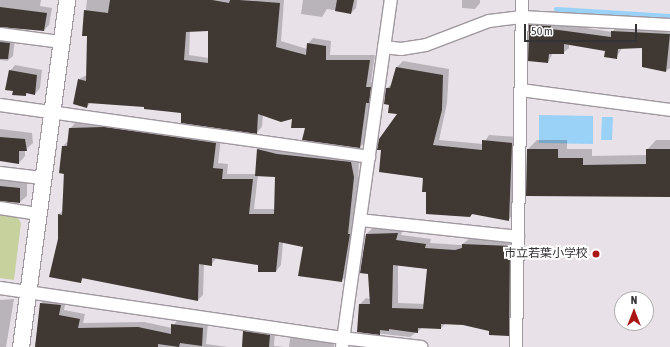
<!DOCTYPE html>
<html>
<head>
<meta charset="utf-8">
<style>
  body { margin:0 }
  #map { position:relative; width:670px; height:347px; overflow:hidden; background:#e8e1e8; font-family:"Asap Condensed","Noto Sans JP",sans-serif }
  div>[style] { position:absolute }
  .green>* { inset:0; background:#c6d19d }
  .water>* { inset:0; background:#99d1f7 }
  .shadow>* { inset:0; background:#0003 }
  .stream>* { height:4.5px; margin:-2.25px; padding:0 2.25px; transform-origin:2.25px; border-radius:2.25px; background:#99d1f7 }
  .building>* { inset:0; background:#3f3833 }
  .roads { filter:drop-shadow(1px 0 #9f989f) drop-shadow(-1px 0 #9f989f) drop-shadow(0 1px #9f989f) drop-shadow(0 -1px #9f989f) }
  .minor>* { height:12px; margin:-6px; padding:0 6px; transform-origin:6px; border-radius:6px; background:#fff }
  .tertiary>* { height:16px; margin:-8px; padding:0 8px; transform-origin:8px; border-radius:8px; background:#fff }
  .dots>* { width:11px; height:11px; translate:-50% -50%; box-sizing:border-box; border:2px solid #fff; border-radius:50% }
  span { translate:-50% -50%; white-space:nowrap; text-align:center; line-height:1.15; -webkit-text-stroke:4px #fff; paint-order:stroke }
  .poi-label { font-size:12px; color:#353235 }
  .right { translate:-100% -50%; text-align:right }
  .north { position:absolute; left:614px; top:291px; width:40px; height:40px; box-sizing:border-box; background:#fff; border:1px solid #aeadae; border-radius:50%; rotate:0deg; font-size:11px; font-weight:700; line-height:16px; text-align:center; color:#353235 }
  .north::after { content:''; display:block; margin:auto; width:14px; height:18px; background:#a91614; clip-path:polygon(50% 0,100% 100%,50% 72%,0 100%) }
  .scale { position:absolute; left:524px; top:24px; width:113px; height:18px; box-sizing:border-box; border:2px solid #353235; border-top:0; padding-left:5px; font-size:12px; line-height:14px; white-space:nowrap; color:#353235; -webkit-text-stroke:3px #fff; paint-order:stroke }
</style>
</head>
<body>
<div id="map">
  <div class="green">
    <i style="clip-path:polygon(0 213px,15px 214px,21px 223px,14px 280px,0 278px)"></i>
  </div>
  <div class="water">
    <i style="clip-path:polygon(539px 115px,593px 116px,593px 144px,539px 143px)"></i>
    <i style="clip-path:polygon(602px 117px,613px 117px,612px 140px,601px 140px)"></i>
  </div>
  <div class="shadow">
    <i style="clip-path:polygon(0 0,41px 0,40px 6px,52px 8px,49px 25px,44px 30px,12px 26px,0 27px)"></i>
    <i style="clip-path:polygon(evenodd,87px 0,284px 0,281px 41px,307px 49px,308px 44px,313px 38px,331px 41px,330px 55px,375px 55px,371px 82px,376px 82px,374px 97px,370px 100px,365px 142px,360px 147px,306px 127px,294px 118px,263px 114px,262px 127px,256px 133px,182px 113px,145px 106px,91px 102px,87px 107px,79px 79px,87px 75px,88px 36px,83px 35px,87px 0,209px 30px,209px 58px,189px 55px,190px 31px,209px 30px)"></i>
    <i style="clip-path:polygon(303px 0,357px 0,356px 8px,351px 13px,327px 9px,322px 17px,301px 14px)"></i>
    <i style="clip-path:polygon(462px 0,480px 0,480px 3px,475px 9px,462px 8px)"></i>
    <i style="clip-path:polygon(535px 20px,612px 32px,617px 26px,670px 29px,670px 68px,666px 71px,643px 47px,622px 48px,616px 58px,606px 51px,569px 43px,569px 48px,563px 53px,553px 53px,548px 62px,530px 25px)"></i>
    <i style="clip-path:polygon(0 33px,15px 38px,13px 56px,7px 61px,0 60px)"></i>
    <i style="clip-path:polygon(403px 61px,449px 69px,447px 103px,439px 140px,483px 144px,489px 135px,518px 137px,514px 214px,508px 220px,427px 191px,398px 114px,390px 104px,387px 88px,393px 83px,397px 67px)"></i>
    <i style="clip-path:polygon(15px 65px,42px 70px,40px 88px,35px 94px,28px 92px,25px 95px,10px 71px)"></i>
    <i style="clip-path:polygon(evenodd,110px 122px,221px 138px,218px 163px,228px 164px,227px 174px,256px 174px,258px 149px,264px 144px,359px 159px,357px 205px,347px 275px,342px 280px,304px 246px,283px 242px,281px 265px,276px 271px,259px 264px,217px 257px,211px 265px,204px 264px,203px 295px,198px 300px,84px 278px,80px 282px,59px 239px,59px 214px,64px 210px,63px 146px,69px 140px,70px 129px,75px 123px,110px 122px,258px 175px,276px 176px,275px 209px,254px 209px,258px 175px)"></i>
    <i style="clip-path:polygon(0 129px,32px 133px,33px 143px,25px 150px,25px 156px,19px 163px,0 160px)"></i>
    <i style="clip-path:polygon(537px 140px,567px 140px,567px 149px,592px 149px,592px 156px,647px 155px,647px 150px,656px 140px,670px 140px,670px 196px,528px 149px)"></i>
    <i style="clip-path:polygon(0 179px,27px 182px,27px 196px,20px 202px,0 201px)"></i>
    <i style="clip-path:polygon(evenodd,403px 228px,401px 235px,431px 239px,430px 243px,461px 245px,469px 239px,515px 241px,514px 330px,508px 335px,464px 324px,446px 323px,441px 328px,422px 328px,410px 337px,358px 331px,360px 304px,366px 298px,370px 299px,366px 234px,372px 229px,403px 228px,398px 265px,428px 269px,425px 304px,398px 303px,398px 265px)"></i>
    <i style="clip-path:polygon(46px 298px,66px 300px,64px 310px,85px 314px,83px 323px,144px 322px,172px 328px,178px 319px,208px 323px,206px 344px,228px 347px,35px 347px,41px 304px)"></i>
    <i style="clip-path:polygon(14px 299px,6px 347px,0 347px,0 300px)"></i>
    <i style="clip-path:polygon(250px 326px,275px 330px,274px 346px,285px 347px,243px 347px,244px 332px)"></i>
    <i style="clip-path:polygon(295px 333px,334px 338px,334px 347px,289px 347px,290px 339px)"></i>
  </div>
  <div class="stream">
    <i style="left:556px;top:9px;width:114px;rotate:3.5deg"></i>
  </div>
  <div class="building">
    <i style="clip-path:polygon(evenodd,110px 0,212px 0,229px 3px,230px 0,239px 0,280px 3px,276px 47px,306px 55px,307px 43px,326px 46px,326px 60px,370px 60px,366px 87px,371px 87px,369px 103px,366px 103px,360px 148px,302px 140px,305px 128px,291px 128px,292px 119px,281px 122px,258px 114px,257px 134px,181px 123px,181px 113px,144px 109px,144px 107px,88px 103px,87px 108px,73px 104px,78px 79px,86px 81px,87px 36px,82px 36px,84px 10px,108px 13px,110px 0,208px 31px,208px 63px,184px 60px,186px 32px,208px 31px)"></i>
    <i style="clip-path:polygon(337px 0,354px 0,351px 14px,335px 11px)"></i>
    <i style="clip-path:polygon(0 7px,47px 13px,44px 31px,0 27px)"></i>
    <i style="clip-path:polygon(529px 25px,551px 26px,551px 29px,611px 37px,611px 31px,670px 34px,666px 72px,642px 67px,642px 48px,618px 49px,617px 59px,604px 57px,605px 51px,564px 44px,564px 54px,549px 54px,548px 63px,528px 61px)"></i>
    <i style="clip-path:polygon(0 42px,10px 43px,8px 59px,0 59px)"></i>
    <i style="clip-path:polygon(396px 67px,443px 75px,442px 110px,433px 145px,482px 150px,482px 140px,512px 143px,509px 221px,472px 214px,470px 217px,426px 214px,426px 192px,422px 192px,423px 178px,379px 172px,381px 150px,377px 150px,379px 139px,397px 114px,388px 113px,389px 105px,384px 104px,386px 88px,390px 88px)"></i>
    <i style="clip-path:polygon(9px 70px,37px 75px,35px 95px,26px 93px,26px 96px,12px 95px,13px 91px,5px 90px)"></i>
    <i style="clip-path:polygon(104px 127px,216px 143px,213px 168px,223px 169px,222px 179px,253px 179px,249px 214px,274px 214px,275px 177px,255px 176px,257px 149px,277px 154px,351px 162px,354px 177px,348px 234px,350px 234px,342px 282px,298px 276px,303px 247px,279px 242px,276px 272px,258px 272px,258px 265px,212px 258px,212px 266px,199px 264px,198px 301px,82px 278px,81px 283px,49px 277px,58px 239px,58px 214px,62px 215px,64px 174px,59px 173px,62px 146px,67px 146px,69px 128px)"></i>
    <i style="clip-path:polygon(0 137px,25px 139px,27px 151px,19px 151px,19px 164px,0 161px)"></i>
    <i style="clip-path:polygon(527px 149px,558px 149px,558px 158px,583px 158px,583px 165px,646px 164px,646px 149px,670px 149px,670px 197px,526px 196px)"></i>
    <i style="clip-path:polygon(0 186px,20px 188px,20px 203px,0 201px)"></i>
    <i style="clip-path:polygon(evenodd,398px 233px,396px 240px,426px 244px,425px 248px,455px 250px,462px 248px,462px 244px,510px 246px,509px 336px,489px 335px,489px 331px,463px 325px,441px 324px,441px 329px,418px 328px,418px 333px,389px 329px,389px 331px,380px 330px,380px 335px,357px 332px,359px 304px,370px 304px,368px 274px,360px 273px,366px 234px,398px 233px,393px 265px,427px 269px,423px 309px,392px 308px,393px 265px)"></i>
    <i style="clip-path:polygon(40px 303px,61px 305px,59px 315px,80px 319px,78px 328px,138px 327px,171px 334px,171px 324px,203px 328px,202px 346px,180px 343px,179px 347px,158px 344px,158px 347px,35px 347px)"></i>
    <i style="clip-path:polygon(243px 331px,270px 335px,269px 347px,242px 347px)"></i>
  </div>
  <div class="roads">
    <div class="minor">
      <i style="left:0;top:34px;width:62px;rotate:7.5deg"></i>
      <i style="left:384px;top:47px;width:17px;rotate:7deg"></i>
      <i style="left:401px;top:49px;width:25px;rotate:-9deg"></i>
      <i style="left:426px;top:45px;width:67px;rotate:-20.9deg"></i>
      <i style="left:489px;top:21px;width:33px;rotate:-7deg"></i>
      <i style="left:522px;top:17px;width:148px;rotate:3.1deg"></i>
      <i style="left:521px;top:90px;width:150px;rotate:7.6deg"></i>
      <i style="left:0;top:105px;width:373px;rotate:8deg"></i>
      <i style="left:0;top:173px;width:42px;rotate:6.8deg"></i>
      <i style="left:0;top:208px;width:38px;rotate:9deg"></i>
      <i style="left:360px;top:220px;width:159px;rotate:6.1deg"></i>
      <i style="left:0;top:288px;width:346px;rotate:8.3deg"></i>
      <i style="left:342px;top:338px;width:80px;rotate:6.5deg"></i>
      <i style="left:342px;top:347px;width:350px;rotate:-82deg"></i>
      <i style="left:516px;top:347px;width:347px;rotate:-89deg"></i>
    </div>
    <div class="tertiary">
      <i style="left:21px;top:347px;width:350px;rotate:-82.4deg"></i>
    </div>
  </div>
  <div class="dots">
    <i style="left:596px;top:254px;background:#a91614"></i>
  </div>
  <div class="poi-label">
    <span class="right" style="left:588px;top:254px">市立若葉小学校</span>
  </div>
  <div class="north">N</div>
  <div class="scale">50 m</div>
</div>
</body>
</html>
